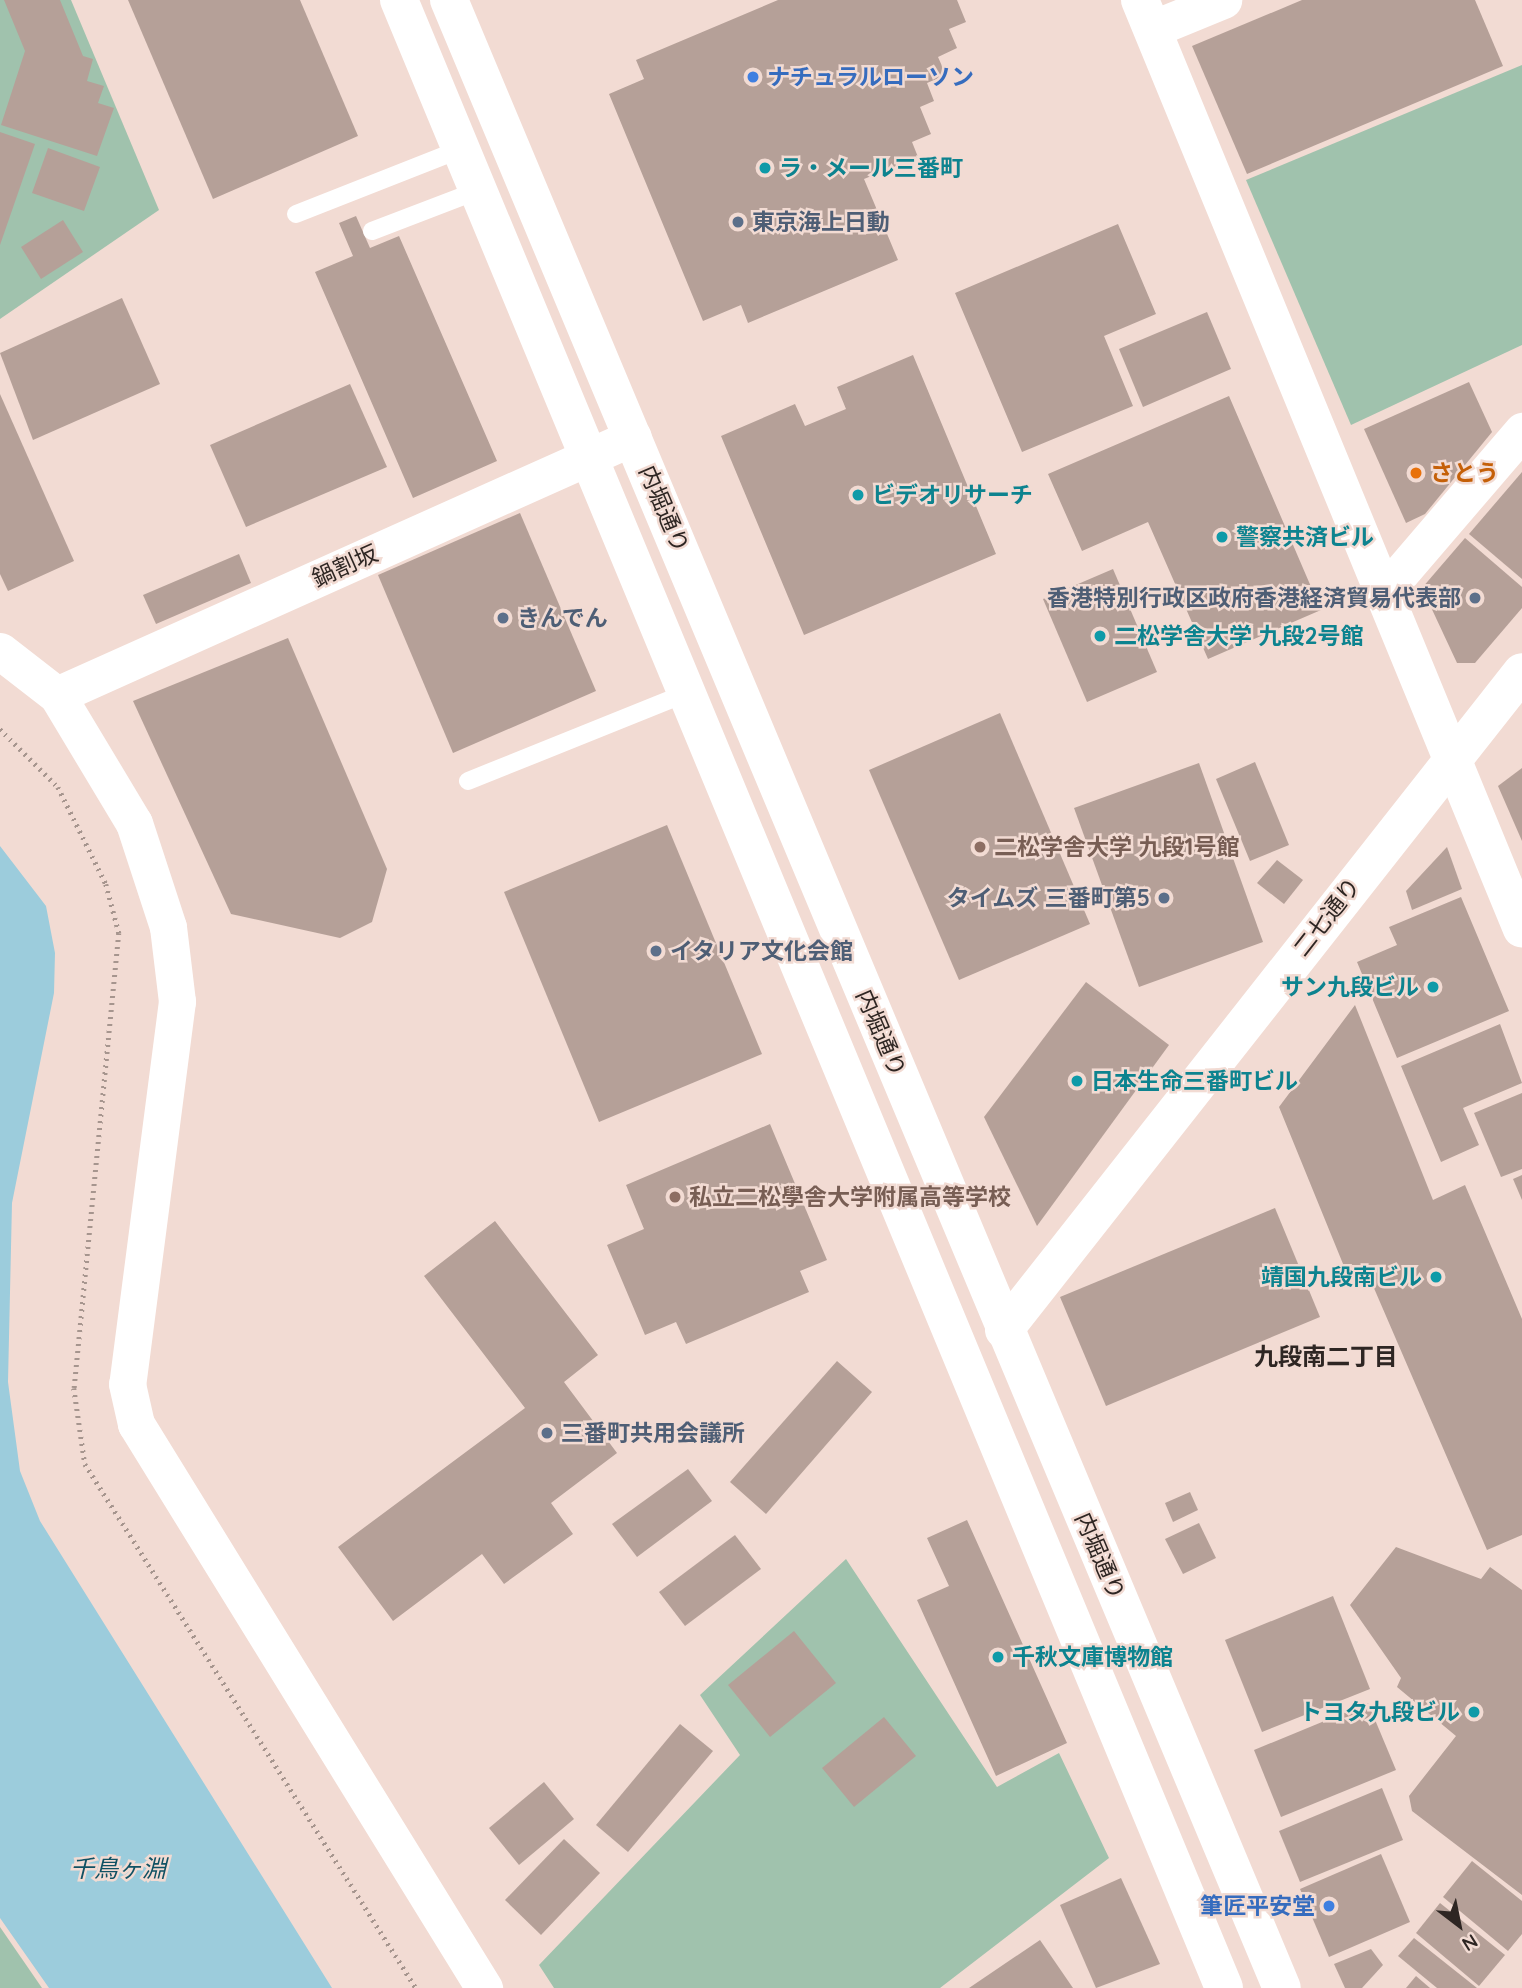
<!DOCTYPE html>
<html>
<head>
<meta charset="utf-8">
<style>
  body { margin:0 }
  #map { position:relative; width:1522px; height:1988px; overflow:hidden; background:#f2dbd3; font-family:Quicksand,"Noto Sans JP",sans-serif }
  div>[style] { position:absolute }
  .green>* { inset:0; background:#a0c2ad }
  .water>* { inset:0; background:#9cccdc }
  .building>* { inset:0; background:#b5a098 }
  .path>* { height:4.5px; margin-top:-2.25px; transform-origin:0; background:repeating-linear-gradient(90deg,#a6958e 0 2px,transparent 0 7px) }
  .lane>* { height:18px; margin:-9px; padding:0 9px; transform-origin:9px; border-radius:9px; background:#fff }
  .street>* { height:37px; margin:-18.5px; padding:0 18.5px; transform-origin:18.5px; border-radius:18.5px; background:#fff }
  .secondary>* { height:38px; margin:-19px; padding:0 19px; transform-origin:19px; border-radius:19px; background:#fff }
  .dots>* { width:19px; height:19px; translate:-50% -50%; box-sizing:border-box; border:4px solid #f2dbd3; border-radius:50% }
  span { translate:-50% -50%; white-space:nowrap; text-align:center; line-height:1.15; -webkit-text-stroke:5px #f2dbd3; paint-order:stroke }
  .shop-label { font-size:23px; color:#366cbe; font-weight:700 }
  .left { translate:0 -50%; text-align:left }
  .right { translate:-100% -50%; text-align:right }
  .culture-label { font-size:23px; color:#0d838f; font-weight:700 }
  .service-label { font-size:23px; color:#4e5e75; font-weight:700 }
  .food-label { font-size:23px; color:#c56008; font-weight:700 }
  .street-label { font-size:23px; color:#2e2623 }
  .education-label { font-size:23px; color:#785e54; font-weight:700 }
  .neighbourhood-label { font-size:24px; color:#2e2623; font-weight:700 }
  .water-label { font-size:24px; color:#105163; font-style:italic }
  .north { position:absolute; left:1424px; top:1890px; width:70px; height:70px; -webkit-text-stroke:5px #f2dbd3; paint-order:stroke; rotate:148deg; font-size:19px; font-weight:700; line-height:28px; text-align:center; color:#2e2623 }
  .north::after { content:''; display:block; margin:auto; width:24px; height:32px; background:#2e2623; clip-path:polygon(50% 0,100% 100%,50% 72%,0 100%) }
</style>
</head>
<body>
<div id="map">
  <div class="green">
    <i style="clip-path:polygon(0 0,71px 0,159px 210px,0 319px)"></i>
    <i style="clip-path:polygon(1522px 65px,1522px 345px,1351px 425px,1246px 180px)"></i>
    <i style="clip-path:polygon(846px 1559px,997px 1787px,1059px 1753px,1109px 1858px,940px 1988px,554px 1988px,539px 1965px,740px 1755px,700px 1695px)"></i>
    <i style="clip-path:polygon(0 1927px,42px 1988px,0 1988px)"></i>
  </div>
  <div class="water">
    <i style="clip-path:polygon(0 846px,46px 906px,55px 953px,54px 993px,12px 1203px,8px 1382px,20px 1471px,40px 1521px,332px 1988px,49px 1988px,0 1918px)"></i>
  </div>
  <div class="building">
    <i style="clip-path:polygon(4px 0,60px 0,83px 56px,93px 59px,87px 81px,104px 86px,98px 103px,114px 108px,97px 156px,1px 125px,25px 51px)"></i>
    <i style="clip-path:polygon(128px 0,300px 0,358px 136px,213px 199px)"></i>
    <i style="clip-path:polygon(778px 0,957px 0,966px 22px,949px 29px,957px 48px,938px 57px,946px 75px,927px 83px,934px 101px,920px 107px,931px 134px,912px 142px,918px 157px,864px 179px,898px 260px,748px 323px,741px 305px,703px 321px,609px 94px,644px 79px,636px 60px)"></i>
    <i style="clip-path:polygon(1302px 0,1475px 0,1503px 66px,1247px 174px,1192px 46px)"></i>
    <i style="clip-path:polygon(0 132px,35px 144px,0 245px)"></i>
    <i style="clip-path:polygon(48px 148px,100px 167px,84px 211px,32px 193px)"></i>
    <i style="clip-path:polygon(356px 216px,370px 248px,399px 236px,497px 461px,413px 498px,315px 272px,353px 256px,339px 223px)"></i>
    <i style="clip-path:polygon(63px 220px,83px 252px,41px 279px,21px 247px)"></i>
    <i style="clip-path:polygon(1118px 224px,1156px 314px,1104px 336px,1133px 406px,1022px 452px,955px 293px)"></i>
    <i style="clip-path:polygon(122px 298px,160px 384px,33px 440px,0 353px)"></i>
    <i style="clip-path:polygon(1207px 312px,1231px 369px,1143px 407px,1119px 349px)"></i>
    <i style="clip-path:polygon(913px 355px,996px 554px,804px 635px,721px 436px,795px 404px,805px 426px,846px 409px,837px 387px)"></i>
    <i style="clip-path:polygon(1469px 382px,1492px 432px,1425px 514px,1406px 523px,1364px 429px)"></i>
    <i style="clip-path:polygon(350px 384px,387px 467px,246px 527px,210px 445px)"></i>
    <i style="clip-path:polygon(0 394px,74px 561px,8px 591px,0 574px)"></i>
    <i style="clip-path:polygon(1229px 396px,1321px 610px,1208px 659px,1148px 522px,1082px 551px,1048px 474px)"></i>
    <i style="clip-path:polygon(1522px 472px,1522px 579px,1469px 534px)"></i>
    <i style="clip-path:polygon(520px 513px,596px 691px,453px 753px,378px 575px)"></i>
    <i style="clip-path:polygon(1465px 538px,1522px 587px,1522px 608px,1475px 663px,1457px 663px,1422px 588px)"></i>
    <i style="clip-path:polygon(239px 554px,251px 583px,156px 624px,143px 595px)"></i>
    <i style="clip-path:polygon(1113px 569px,1157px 672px,1087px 702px,1043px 599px)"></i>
    <i style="clip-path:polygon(288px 638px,387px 869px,372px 922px,340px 938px,231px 914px,133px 701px)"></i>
    <i style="clip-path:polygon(1000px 713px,1090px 924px,959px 980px,869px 770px)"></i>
    <i style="clip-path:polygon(1255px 762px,1289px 845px,1250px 861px,1216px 779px)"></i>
    <i style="clip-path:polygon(1199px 763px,1263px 942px,1139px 987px,1074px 808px)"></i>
    <i style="clip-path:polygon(1522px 768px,1522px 841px,1498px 786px)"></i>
    <i style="clip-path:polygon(667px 825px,762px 1054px,599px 1122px,504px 892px)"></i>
    <i style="clip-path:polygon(1447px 847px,1462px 889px,1412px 910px,1406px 891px)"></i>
    <i style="clip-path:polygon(1277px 860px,1303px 880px,1284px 904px,1257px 883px)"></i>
    <i style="clip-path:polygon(1461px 897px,1509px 1011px,1397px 1058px,1357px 962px,1397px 945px,1389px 927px)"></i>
    <i style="clip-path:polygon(1086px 982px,1169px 1045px,1037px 1226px,984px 1117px)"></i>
    <i style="clip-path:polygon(1355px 1005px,1433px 1200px,1465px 1185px,1522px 1319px,1522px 1535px,1487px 1550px,1367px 1272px,1350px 1281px,1279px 1107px)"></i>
    <i style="clip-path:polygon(1500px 1024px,1522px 1083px,1463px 1108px,1479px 1145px,1441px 1162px,1401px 1066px)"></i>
    <i style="clip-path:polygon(1522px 1093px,1522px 1169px,1501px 1177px,1474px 1113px)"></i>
    <i style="clip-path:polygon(770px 1124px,827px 1260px,800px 1271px,809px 1292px,686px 1344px,676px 1322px,645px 1335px,607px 1245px,644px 1229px,626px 1185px)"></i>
    <i style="clip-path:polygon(1522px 1175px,1522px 1200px,1513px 1179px)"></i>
    <i style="clip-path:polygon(1275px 1208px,1320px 1317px,1106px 1406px,1060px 1297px)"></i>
    <i style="clip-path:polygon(495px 1221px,598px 1355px,564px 1382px,617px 1453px,551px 1503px,573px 1534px,504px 1584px,482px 1554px,393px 1621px,338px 1547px,525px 1408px,424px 1276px)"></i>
    <i style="clip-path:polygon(837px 1361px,872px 1392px,766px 1514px,730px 1482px)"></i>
    <i style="clip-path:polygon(688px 1469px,712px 1501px,637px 1557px,612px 1524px)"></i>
    <i style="clip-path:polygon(1190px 1492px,1198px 1510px,1173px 1522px,1165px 1503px)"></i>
    <i style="clip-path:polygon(967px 1520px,1067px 1743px,996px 1776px,917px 1600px,949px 1586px,927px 1538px)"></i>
    <i style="clip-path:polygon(1199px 1523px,1216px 1558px,1183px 1574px,1165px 1539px)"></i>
    <i style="clip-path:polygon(735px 1535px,761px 1569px,685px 1626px,659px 1592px)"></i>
    <i style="clip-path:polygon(1396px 1547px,1481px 1579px,1490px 1567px,1522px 1590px,1522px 1895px,1412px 1811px,1409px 1796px,1456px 1736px,1397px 1687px,1401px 1678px,1350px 1605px)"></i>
    <i style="clip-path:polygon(1333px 1596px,1370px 1689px,1262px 1732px,1225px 1640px)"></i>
    <i style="clip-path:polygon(794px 1631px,836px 1683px,770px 1737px,728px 1685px)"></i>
    <i style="clip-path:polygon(1368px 1703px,1396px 1770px,1281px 1817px,1254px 1750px)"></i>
    <i style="clip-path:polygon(884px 1717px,916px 1756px,854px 1807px,822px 1768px)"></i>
    <i style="clip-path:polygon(680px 1724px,713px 1751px,628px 1852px,596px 1825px)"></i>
    <i style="clip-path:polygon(544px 1782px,574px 1819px,519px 1865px,489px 1828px)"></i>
    <i style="clip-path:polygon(1382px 1788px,1403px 1840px,1300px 1882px,1279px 1831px)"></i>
    <i style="clip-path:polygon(564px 1839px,600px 1873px,541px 1935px,505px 1900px)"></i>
    <i style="clip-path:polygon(1381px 1854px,1410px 1922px,1329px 1957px,1300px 1889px)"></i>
    <i style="clip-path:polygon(1472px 1861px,1522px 1901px,1522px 1934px,1508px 1951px,1443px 1897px)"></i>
    <i style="clip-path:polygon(1121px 1878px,1160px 1964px,1096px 1988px,1060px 1905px)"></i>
    <i style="clip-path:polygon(1440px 1903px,1505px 1955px,1479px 1986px,1416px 1933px)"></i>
    <i style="clip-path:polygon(1414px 1938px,1477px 1988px,1437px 1988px,1398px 1956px)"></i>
    <i style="clip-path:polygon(1040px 1940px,1073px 1988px,969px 1988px)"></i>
    <i style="clip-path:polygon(1371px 1949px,1383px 1965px,1362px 1988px,1345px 1988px,1334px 1964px)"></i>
    <i style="clip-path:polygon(1416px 1976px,1430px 1988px,1406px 1988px)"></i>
  </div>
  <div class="path">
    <i style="left:0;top:729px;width:82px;rotate:45deg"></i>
    <i style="left:58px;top:787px;width:108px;rotate:63.7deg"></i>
    <i style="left:106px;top:884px;width:51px;rotate:75.1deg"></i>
    <i style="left:119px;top:933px;width:457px;rotate:95.6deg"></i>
    <i style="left:74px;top:1388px;width:77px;rotate:81.8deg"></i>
    <i style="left:85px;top:1464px;width:620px;rotate:57.72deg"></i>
  </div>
  <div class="lane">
    <i style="left:296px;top:214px;width:177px;rotate:-21.5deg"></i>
    <i style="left:372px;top:231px;width:115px;rotate:-21deg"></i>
    <i style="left:468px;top:781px;width:236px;rotate:-21.9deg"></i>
  </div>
  <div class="street">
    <i style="left:1152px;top:29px;width:77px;rotate:-22.2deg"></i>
    <i style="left:1385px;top:591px;width:211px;rotate:-49.4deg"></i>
    <i style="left:0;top:651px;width:72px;rotate:37.7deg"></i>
    <i style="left:57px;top:695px;width:149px;rotate:59deg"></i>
    <i style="left:134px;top:823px;width:109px;rotate:71.9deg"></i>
    <i style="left:168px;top:927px;width:75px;rotate:83.1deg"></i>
    <i style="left:177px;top:1001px;width:386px;rotate:97.4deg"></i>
    <i style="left:127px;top:1384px;width:41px;rotate:77.3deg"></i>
    <i style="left:136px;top:1424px;width:663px;rotate:58.32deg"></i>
    <i style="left:57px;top:695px;width:631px;rotate:-24.13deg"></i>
  </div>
  <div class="secondary">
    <i style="left:399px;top:0;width:2152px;rotate:67.46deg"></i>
    <i style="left:449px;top:0;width:2155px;rotate:67.27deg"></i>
    <i style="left:1140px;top:0;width:1004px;rotate:67.65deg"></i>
    <i style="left:1004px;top:1330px;width:837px;rotate:-51.79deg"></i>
  </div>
  <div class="dots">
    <i style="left:753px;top:77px;background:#3f7fe0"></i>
    <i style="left:765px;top:168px;background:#0f9aa8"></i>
    <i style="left:738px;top:222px;background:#5c6f8a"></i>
    <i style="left:1416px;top:473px;background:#e8710a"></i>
    <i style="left:858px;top:495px;background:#0f9aa8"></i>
    <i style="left:1222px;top:537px;background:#0f9aa8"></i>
    <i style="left:1475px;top:598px;background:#5c6f8a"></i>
    <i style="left:503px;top:618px;background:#5c6f8a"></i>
    <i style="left:1100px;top:636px;background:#0f9aa8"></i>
    <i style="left:980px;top:847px;background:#8d6e63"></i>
    <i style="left:1164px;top:898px;background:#5c6f8a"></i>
    <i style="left:656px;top:951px;background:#5c6f8a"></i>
    <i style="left:1433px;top:987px;background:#0f9aa8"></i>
    <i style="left:1077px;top:1081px;background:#0f9aa8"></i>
    <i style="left:675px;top:1197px;background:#8d6e63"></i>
    <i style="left:1436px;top:1277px;background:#0f9aa8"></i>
    <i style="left:547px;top:1433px;background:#5c6f8a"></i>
    <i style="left:998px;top:1657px;background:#0f9aa8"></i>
    <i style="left:1474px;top:1712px;background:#0f9aa8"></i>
    <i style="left:1329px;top:1906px;background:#3f7fe0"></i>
  </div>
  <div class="shop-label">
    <span class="left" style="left:767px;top:77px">ナチュラルローソン</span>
    <span class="right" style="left:1315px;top:1906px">筆匠平安堂</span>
  </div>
  <div class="culture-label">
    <span class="left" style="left:779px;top:168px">ラ・メール三番町</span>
    <span class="left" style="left:872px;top:495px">ビデオリサーチ</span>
    <span class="left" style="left:1236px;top:537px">警察共済ビル</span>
    <span class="left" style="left:1114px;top:636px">二松学舎大学 九段2号館</span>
    <span class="right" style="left:1419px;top:987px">サン九段ビル</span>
    <span class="left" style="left:1091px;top:1081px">日本生命三番町ビル</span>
    <span class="right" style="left:1422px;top:1277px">靖国九段南ビル</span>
    <span class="left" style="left:1012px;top:1657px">千秋文庫博物館</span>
    <span class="right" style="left:1460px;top:1712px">トヨタ九段ビル</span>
  </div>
  <div class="service-label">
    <span class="left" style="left:752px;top:222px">東京海上日動</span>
    <span class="right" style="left:1461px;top:598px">香港特別行政区政府香港経済貿易代表部</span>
    <span class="left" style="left:517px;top:618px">きんでん</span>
    <span class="right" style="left:1150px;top:898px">タイムズ 三番町第5</span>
    <span class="left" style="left:670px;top:951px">イタリア文化会館</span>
    <span class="left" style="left:561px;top:1433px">三番町共用会議所</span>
  </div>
  <div class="food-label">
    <span class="left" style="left:1430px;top:473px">さとう</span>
  </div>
  <div class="street-label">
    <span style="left:664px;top:509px;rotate:67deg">内堀通り</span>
    <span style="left:345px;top:566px;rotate:-24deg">鍋割坂</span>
    <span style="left:1327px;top:917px;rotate:-52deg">二七通り</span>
    <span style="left:881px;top:1033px;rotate:67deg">内堀通り</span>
    <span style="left:1100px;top:1556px;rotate:67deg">内堀通り</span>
  </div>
  <div class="education-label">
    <span class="left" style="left:994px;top:847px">二松学舎大学 九段1号館</span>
    <span class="left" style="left:689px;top:1197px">私立二松學舎大学附属高等学校</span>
  </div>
  <div class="neighbourhood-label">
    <span style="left:1326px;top:1357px">九段南二丁目</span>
  </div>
  <div class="water-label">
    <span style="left:118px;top:1869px">千鳥ヶ淵</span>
  </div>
  <div class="north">N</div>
</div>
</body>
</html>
